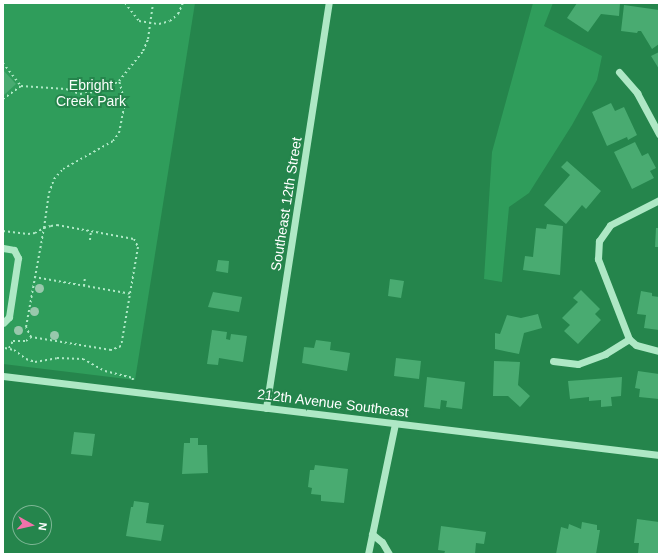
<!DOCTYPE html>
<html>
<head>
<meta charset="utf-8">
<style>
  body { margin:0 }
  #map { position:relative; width:662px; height:557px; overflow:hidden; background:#25854c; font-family:Helvetica,sans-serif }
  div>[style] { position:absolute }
  .green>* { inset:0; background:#2f9d5b }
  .building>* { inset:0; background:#49ab71 }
  .path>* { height:2px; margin-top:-1px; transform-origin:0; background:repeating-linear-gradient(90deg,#aee8c5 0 2px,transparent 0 5px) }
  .minor>* { height:7px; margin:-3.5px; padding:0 3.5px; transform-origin:3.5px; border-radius:3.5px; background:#aee8c5 }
  .trees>* { width:9px; height:9px; margin:-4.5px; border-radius:50%; background:#99c8ac }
  span { translate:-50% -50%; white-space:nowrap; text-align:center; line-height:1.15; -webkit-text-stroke:4px #25854c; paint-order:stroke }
  .park-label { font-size:14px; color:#f8fefa }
  .street-label { font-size:14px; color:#fff }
  .frame { position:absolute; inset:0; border:4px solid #fff; pointer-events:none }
  .north { position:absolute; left:12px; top:505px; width:40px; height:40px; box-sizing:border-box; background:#25854c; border:1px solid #7cb694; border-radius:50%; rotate:98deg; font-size:11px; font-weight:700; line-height:16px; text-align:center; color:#fff }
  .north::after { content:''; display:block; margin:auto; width:14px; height:18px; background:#f272aa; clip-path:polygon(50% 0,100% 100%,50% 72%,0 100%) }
</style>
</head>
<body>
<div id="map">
  <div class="green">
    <i style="clip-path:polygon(3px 3px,195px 3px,135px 380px,3px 364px)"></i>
    <i style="clip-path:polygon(533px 3px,553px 3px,544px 26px,602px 56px,597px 80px,572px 125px,529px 193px,509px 207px,502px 282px,484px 279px,492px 152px)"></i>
  </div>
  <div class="building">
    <i style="clip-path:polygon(577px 3px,620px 3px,619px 16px,601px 14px,588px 32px,567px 18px)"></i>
    <i style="clip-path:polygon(624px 5px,659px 10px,659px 44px,652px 49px,641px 31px,638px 31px,637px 33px,621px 31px)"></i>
    <i style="clip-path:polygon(659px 52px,659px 69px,651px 56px)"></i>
    <i style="clip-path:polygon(3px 70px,16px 84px,4px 95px,3px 94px)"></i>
    <i style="clip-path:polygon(611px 103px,615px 111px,624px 107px,637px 135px,628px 140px,627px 137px,607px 146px,592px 112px)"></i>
    <i style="clip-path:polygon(635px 142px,642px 156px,648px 153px,656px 168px,650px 171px,654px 178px,632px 189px,614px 152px)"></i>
    <i style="clip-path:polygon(567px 161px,601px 191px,586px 209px,582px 205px,566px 224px,544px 205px,570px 175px,561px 167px)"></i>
    <i style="clip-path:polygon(547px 224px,563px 226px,560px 275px,523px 270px,525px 256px,533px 257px,536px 228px,546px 229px)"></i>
    <i style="clip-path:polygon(656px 228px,659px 228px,659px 247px,655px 247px)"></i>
    <i style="clip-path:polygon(218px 260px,229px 261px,228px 273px,216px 271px)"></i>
    <i style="clip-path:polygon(390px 279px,404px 281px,401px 298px,388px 296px)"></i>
    <i style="clip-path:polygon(581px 290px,600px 309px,595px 314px,601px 320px,578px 344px,564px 331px,570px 325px,562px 318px,578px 302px,573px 298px)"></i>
    <i style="clip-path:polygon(641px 291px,652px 293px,652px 296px,659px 297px,659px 330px,644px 328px,646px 315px,637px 314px)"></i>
    <i style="clip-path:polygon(213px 292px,242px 297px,239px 312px,208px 307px)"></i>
    <i style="clip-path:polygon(538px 314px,542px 328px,524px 333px,519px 354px,495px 349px,495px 333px,500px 334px,507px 315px,521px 318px)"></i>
    <i style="clip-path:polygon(212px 330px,227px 332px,226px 339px,230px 340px,231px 334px,247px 336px,243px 362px,219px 358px,218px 365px,207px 364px)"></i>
    <i style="clip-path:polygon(316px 340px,331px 342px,330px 350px,350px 353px,347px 371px,302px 363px,304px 347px,314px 348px)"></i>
    <i style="clip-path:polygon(396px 358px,421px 361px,419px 379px,394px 376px)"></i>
    <i style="clip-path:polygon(494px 361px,520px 362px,518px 385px,530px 396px,520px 407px,508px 396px,493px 396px)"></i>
    <i style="clip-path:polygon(638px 371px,659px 374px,659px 399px,639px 397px,640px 389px,635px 388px)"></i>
    <i style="clip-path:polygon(427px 377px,465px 382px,462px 409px,446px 407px,447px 401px,441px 400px,440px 409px,424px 407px)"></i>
    <i style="clip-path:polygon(622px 377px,621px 396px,611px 397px,612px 406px,601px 407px,601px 400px,589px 401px,589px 397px,570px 399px,568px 381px)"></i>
    <i style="clip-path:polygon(74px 432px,95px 434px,92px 456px,71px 454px)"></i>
    <i style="clip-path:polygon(190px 438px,198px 438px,198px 445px,207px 445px,208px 473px,182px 474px,184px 443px,190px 443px)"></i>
    <i style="clip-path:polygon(315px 465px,348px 469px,344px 503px,321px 501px,321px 495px,311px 494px,312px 488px,308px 487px,310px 470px,314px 470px)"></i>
    <i style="clip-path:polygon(134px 501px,149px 503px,146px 523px,164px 525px,161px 541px,126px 536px,131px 507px,133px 507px)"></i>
    <i style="clip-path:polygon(637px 519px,659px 522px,659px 554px,638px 553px,639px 543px,634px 543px)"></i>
    <i style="clip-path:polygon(582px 522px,597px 525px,597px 530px,600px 530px,596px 554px,556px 554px,561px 527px,568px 529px,569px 524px,581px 529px)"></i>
    <i style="clip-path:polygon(441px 526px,486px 532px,484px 544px,476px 543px,475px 554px,444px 554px,445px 551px,438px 550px)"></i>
  </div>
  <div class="path">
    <i style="left:125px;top:3px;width:23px;rotate:52deg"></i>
    <i style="left:139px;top:21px;width:20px;rotate:9deg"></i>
    <i style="left:159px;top:24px;width:11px;rotate:-15deg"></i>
    <i style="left:170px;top:21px;width:11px;rotate:-41deg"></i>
    <i style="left:178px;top:14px;width:12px;rotate:-66deg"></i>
    <i style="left:3px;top:63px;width:29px;rotate:52deg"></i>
    <i style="left:21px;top:86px;width:45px;rotate:3.8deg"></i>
    <i style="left:66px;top:89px;width:15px;rotate:20deg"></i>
    <i style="left:80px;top:94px;width:22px;rotate:-8deg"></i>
    <i style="left:102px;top:91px;width:20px;rotate:-30deg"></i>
    <i style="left:119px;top:81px;width:38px;rotate:-51deg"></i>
    <i style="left:143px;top:51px;width:13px;rotate:-67deg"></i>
    <i style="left:148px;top:39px;width:36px;rotate:-82deg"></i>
    <i style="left:3px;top:99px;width:22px;rotate:-36deg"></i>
    <i style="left:3px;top:231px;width:25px;rotate:7deg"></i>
    <i style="left:28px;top:234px;width:7px;rotate:-8deg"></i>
    <i style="left:35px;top:233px;width:10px;rotate:-29deg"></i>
    <i style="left:44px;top:228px;width:7px;rotate:-16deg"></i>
    <i style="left:51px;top:226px;width:6px;rotate:-9deg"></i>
    <i style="left:57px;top:225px;width:78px;rotate:10.3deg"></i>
    <i style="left:134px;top:239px;width:9px;rotate:63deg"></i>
    <i style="left:138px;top:247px;width:100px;rotate:99.7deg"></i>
    <i style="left:121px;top:346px;width:11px;rotate:158deg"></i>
    <i style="left:111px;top:350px;width:81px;rotate:-170.8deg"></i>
    <i style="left:31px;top:337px;width:11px;rotate:-117deg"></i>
    <i style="left:26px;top:327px;width:101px;rotate:-79.7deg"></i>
    <i style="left:44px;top:228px;width:35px;rotate:-82deg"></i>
    <i style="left:49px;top:193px;width:15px;rotate:-70deg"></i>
    <i style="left:54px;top:179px;width:13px;rotate:-48deg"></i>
    <i style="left:63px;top:169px;width:57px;rotate:-29.2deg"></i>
    <i style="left:113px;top:141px;width:10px;rotate:-53deg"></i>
    <i style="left:119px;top:133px;width:31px;rotate:-79deg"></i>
    <i style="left:125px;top:103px;width:23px;rotate:-105deg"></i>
    <i style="left:90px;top:240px;width:9px;rotate:-84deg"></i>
    <i style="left:34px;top:277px;width:98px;rotate:9.9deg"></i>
    <i style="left:84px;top:286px;width:10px;rotate:-84deg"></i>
    <i style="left:5px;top:348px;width:9px;rotate:13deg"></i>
    <i style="left:14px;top:350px;width:15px;rotate:37deg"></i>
    <i style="left:26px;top:359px;width:9px;rotate:18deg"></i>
    <i style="left:35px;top:362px;width:22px;rotate:-10deg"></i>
    <i style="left:57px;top:358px;width:26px;rotate:2deg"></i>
    <i style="left:83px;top:359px;width:25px;rotate:29deg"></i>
    <i style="left:105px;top:371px;width:29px;rotate:14deg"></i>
    <i style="left:133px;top:378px;width:5px;rotate:101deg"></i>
    <i style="left:9px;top:348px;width:8px;rotate:-60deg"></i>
    <i style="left:13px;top:341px;width:13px"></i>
    <i style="left:26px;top:341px;width:6px;rotate:-39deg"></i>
  </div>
  <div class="minor">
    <i style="left:619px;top:72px;width:28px;rotate:49deg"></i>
    <i style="left:637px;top:93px;width:47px;rotate:61.8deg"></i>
    <i style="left:3px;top:248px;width:11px;rotate:10deg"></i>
    <i style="left:14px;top:250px;width:9px;rotate:63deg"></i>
    <i style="left:18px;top:258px;width:60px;rotate:98.7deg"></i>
    <i style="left:9px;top:317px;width:8px;rotate:135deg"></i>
    <i style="left:629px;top:339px;width:86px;rotate:-111.2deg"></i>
    <i style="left:598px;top:259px;width:18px;rotate:-87deg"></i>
    <i style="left:599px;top:241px;width:19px;rotate:-55deg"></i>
    <i style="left:610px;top:225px;width:55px;rotate:-27deg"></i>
    <i style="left:553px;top:361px;width:25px;rotate:7deg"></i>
    <i style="left:578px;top:364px;width:29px;rotate:-20deg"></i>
    <i style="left:605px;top:354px;width:28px;rotate:-32deg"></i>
    <i style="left:629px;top:339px;width:9px;rotate:41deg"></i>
    <i style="left:636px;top:345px;width:24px;rotate:15deg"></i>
    <i style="left:3px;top:376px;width:661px;rotate:6.87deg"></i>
    <i style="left:266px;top:408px;width:410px;rotate:-81.2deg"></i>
    <i style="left:372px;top:534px;width:13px;rotate:39deg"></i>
    <i style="left:382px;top:542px;width:14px;rotate:60deg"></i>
    <i style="left:368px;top:554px;width:133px;rotate:-78.3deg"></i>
  </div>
  <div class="trees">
    <i style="left:39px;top:288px"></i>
    <i style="left:34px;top:311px"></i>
    <i style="left:18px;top:330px"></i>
    <i style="left:54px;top:335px"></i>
  </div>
  <div class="park-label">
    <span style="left:91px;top:93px">Ebright<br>Creek Park</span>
  </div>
  <div class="street-label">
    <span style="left:286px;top:204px;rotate:-81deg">Southeast 12th Street</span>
    <span style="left:333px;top:403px;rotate:7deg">212th Avenue Southeast</span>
  </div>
  <div class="frame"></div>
  <div class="north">N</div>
</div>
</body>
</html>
